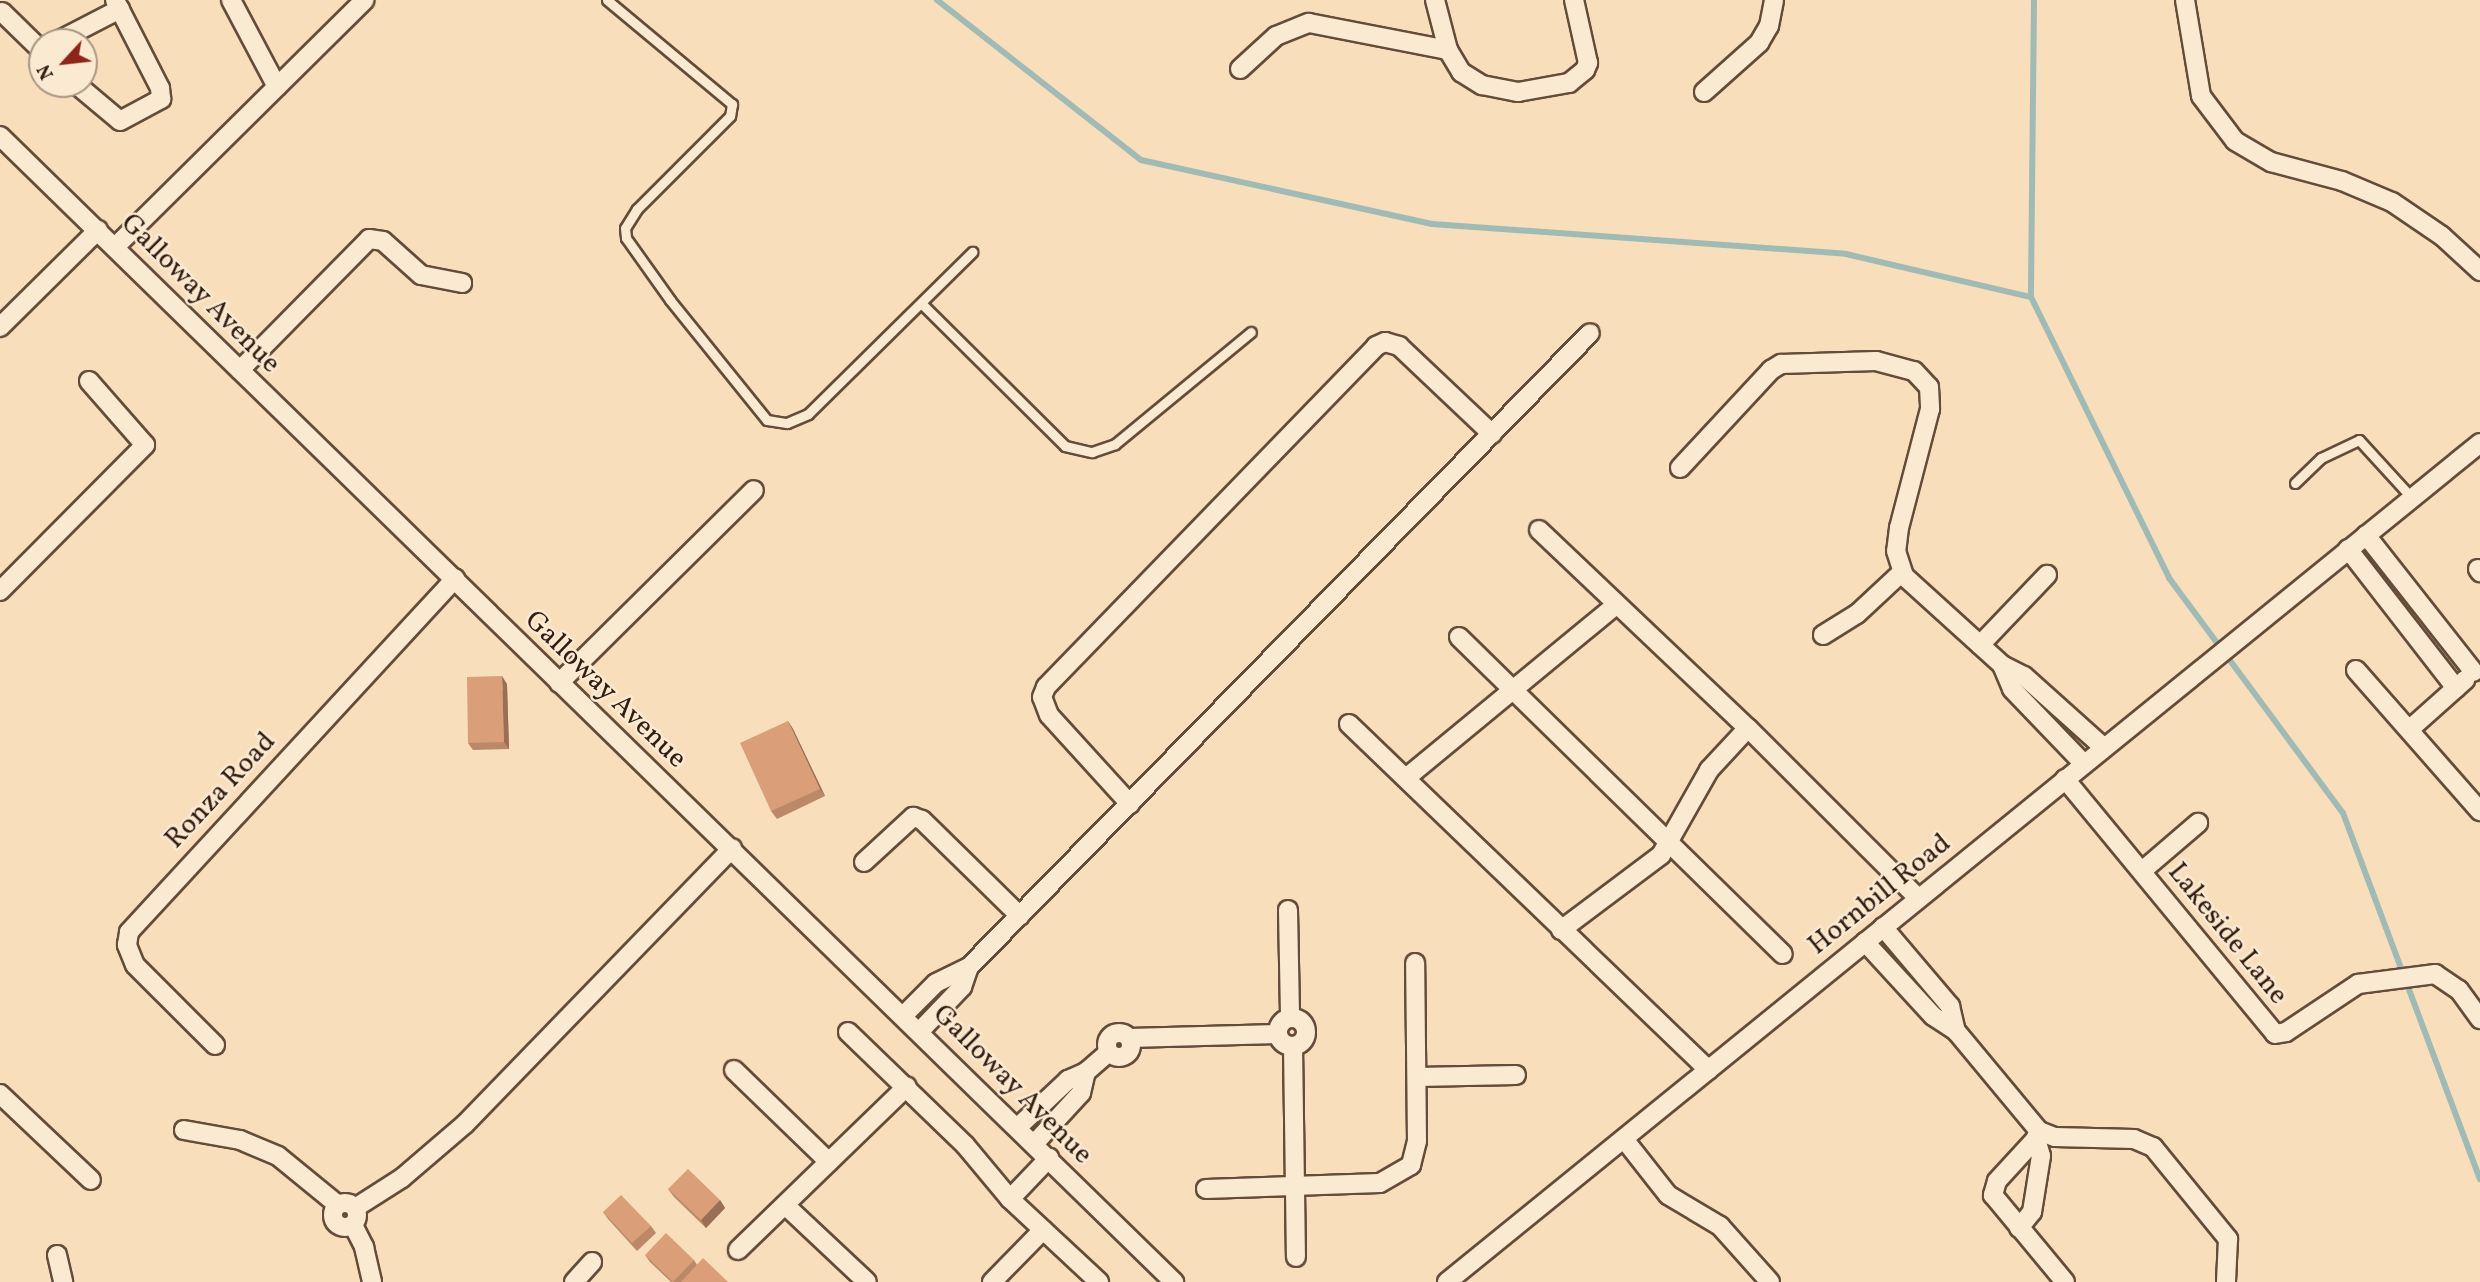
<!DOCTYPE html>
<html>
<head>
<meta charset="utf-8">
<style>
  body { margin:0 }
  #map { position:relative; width:2480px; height:1282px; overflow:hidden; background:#f8deba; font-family:Vollkorn,serif }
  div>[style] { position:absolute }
  .stream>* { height:6px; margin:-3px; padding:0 3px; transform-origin:3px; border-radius:3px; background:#9fbbb6 }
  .roads { filter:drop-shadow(2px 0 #644c3a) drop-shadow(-2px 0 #644c3a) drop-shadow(0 2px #644c3a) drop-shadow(0 -2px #644c3a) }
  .lane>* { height:9px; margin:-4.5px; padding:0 4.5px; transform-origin:4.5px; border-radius:4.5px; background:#faead2 }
  .street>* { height:18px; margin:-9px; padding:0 9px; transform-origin:9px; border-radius:9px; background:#faead2 }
  .street>.ring { margin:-9px; padding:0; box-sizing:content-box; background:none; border:18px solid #faead2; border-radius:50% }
  .wall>* { inset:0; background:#bb8968 }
  .shaded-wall>* { inset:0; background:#996f55 }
  .building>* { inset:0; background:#da9f79 }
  span { translate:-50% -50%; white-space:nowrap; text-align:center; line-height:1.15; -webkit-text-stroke:5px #faead2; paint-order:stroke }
  .street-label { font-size:28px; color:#321b10 }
  .north { position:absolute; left:28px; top:28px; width:70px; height:70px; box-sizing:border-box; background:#faead2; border:2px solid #aa9784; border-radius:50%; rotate:243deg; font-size:19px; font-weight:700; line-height:28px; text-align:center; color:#321b10 }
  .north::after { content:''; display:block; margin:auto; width:24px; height:32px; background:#8f2418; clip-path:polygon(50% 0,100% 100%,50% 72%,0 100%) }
</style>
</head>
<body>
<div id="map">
  <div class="stream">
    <i style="left:937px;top:0;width:259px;rotate:38.1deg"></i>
    <i style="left:1141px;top:160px;width:298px;rotate:12.4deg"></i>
    <i style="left:1432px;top:224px;width:415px;rotate:4.1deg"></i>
    <i style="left:1846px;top:254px;width:190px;rotate:13.1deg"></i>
    <i style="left:2034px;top:0;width:297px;rotate:90.6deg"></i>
    <i style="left:2031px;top:297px;width:313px;rotate:63.8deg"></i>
    <i style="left:2169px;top:578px;width:292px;rotate:53.5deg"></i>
    <i style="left:2343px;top:813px;width:391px;rotate:69.5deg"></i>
  </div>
  <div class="roads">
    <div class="lane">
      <i style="left:607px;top:0;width:163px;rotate:39.8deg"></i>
      <i style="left:732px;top:104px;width:12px;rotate:99deg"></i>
      <i style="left:730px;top:116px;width:132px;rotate:135deg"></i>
      <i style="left:637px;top:209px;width:22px;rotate:122deg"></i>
      <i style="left:625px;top:228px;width:10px;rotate:84deg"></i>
      <i style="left:626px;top:238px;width:76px;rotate:54.6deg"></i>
      <i style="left:670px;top:300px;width:154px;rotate:51.1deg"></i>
      <i style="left:767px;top:420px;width:20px;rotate:9deg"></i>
      <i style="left:787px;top:423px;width:23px;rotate:-23deg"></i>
      <i style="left:808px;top:414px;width:231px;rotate:-44.6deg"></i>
      <i style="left:921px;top:303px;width:203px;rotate:44.8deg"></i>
      <i style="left:1065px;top:446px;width:28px;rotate:13deg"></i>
      <i style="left:1092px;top:452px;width:24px;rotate:-19deg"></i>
      <i style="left:1115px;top:444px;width:176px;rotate:-39.5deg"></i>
      <i style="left:2295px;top:483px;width:36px;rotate:-44deg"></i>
      <i style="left:2321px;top:458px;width:42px;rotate:-25.3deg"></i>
      <i style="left:2359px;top:440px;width:79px;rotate:47.6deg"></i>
    </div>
    <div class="street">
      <i style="left:231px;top:0;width:98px;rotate:62.1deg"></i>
      <i style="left:1435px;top:0;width:52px;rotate:75.4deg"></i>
      <i style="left:1448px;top:50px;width:26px;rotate:59deg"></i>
      <i style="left:1461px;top:72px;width:25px;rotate:32deg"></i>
      <i style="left:1482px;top:85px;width:37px;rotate:11deg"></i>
      <i style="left:1518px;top:92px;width:52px;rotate:-10deg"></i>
      <i style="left:1569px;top:83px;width:21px;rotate:-39deg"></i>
      <i style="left:1585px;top:70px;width:8px;rotate:-67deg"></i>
      <i style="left:1588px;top:63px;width:65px;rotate:-102.5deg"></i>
      <i style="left:2185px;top:0;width:97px;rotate:80.5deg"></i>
      <i style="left:2201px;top:96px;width:56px;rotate:52.9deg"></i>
      <i style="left:2235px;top:141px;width:42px;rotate:30.3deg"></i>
      <i style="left:2271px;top:162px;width:73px;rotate:15deg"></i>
      <i style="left:2342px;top:181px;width:54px;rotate:22.8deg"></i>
      <i style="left:2392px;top:202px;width:60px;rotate:34.2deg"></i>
      <i style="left:2442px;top:236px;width:52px;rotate:42.6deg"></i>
      <i style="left:2px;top:12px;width:56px;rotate:44.3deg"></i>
      <i style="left:56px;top:42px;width:72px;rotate:-27.3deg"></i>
      <i style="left:1240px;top:69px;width:49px;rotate:-42.5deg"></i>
      <i style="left:1276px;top:36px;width:35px;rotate:-22deg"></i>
      <i style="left:1309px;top:23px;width:142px;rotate:11deg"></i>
      <i style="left:76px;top:84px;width:57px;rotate:40.1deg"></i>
      <i style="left:120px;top:121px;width:47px;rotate:-28.2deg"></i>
      <i style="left:161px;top:99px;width:11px;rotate:-95deg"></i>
      <i style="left:160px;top:88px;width:99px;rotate:-117.1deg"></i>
      <i style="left:1704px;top:92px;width:74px;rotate:-41.7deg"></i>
      <i style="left:1759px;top:43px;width:20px;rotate:-60deg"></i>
      <i style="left:1769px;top:26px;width:26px;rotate:-79deg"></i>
      <i style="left:0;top:136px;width:1641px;rotate:44.31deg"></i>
      <i style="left:115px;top:247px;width:351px;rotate:-44.7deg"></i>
      <i style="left:0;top:327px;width:138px;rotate:-44.7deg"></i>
      <i style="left:240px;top:370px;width:184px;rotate:-45.4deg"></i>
      <i style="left:369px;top:239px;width:14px;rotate:8deg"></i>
      <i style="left:383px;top:241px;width:51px;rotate:41.8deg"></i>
      <i style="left:421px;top:275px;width:42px;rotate:11deg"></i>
      <i style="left:1680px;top:468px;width:134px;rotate:-47.1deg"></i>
      <i style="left:1771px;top:370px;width:12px;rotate:-31deg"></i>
      <i style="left:1781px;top:364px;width:95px;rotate:-1.8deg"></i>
      <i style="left:1876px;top:361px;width:39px;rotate:15deg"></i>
      <i style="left:1914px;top:371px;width:22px;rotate:47deg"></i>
      <i style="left:1929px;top:387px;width:22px;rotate:87deg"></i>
      <i style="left:1930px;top:409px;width:123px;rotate:104.6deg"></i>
      <i style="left:1899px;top:528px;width:23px;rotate:97deg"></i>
      <i style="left:1896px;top:551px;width:26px;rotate:72deg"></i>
      <i style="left:1904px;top:576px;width:132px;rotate:42.2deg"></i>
      <i style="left:2002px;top:665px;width:25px;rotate:27deg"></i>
      <i style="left:2024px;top:676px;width:106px;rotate:41.9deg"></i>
      <i style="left:1539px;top:530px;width:288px;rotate:43.5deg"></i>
      <i style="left:1748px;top:728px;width:240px;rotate:45deg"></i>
      <i style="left:2366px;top:535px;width:174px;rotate:51.8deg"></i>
      <i style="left:2348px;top:549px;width:176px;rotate:52.2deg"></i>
      <i style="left:2478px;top:569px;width:4px;rotate:56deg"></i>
      <i style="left:0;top:591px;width:206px;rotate:-45.2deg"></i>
      <i style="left:145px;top:445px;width:85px;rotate:-131.2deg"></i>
      <i style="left:1823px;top:635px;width:40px;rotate:-32deg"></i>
      <i style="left:1857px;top:614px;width:62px;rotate:-43deg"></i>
      <i style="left:1459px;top:637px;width:453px;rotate:44.4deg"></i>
      <i style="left:1980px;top:645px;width:97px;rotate:-46.3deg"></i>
      <i style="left:2002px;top:665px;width:26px;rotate:67deg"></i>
      <i style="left:2012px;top:689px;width:103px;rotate:46.2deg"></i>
      <i style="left:2356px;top:670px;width:188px;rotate:48.7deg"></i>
      <i style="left:559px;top:683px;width:274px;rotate:-44.7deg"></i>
      <i style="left:1349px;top:724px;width:499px;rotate:43.9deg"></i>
      <i style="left:2410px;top:729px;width:74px;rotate:-41.7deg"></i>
      <i style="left:1406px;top:778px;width:273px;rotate:-39.5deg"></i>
      <i style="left:2065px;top:779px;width:330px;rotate:50.5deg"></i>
      <i style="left:2275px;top:1034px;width:11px;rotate:-10deg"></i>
      <i style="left:2286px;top:1032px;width:87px;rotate:-33.7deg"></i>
      <i style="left:2358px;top:984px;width:78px;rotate:-7.4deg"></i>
      <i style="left:2435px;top:974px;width:29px;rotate:34deg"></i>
      <i style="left:2459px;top:990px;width:36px;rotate:54deg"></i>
      <i style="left:1130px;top:804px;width:120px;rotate:-132.3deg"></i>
      <i style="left:1049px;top:715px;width:19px;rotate:-111deg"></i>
      <i style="left:1042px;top:697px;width:11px;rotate:-68deg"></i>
      <i style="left:1046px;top:687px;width:475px;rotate:-45.9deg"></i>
      <i style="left:1376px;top:346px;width:10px;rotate:-24deg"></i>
      <i style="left:1385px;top:342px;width:15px;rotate:16deg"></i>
      <i style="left:1399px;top:346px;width:128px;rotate:43.4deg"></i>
      <i style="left:864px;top:862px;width:67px;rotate:-42.6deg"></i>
      <i style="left:913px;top:817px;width:9px;rotate:18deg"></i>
      <i style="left:922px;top:820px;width:137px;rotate:44.4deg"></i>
      <i style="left:2142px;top:871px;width:74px;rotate:-40.6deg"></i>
      <i style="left:1288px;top:910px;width:108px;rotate:88.9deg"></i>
      <i style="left:1883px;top:927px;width:104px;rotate:49.7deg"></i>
      <i style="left:1950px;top:1006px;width:26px;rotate:77deg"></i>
      <i style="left:1561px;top:930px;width:125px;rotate:-36.9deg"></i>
      <i style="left:1661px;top:855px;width:98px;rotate:-60.5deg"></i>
      <i style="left:1709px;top:770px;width:57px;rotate:-47.1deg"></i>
      <i style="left:1865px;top:942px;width:100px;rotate:47.4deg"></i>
      <i style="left:1933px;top:1016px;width:27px;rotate:33deg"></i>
      <i style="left:1956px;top:1031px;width:130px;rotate:50.3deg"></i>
      <i style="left:2039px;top:1131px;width:17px;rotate:21deg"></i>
      <i style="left:2055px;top:1137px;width:79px;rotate:1.5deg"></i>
      <i style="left:2134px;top:1139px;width:21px;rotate:23deg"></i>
      <i style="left:2153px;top:1147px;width:119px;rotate:50.8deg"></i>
      <i style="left:2228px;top:1239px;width:43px;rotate:92.7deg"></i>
      <i style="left:904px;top:1015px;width:45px;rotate:-45deg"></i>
      <i style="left:936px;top:983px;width:37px;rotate:-26deg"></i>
      <i style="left:969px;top:967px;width:887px;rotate:-45.59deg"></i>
      <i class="ring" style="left:1278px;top:1018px;width:10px;height:10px"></i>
      <i style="left:920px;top:1031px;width:61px;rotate:-46.3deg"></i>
      <i style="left:962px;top:987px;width:21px;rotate:-71deg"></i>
      <i style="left:848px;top:1032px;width:163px;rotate:44deg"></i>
      <i style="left:965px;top:1145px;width:70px;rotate:50.2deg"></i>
      <i style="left:1010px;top:1199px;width:122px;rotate:43deg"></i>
      <i class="ring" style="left:1107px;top:1033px;width:6px;height:6px"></i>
      <i style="left:1129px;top:1038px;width:149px;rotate:-1.5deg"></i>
      <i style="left:215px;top:1045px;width:113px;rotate:-135deg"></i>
      <i style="left:135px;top:965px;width:22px;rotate:-112deg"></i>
      <i style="left:127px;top:945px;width:13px;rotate:-81deg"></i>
      <i style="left:129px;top:932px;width:481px;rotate:-47.3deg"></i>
      <i style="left:1293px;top:1046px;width:211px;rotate:89.2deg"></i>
      <i style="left:734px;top:1070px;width:132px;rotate:44.1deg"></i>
      <i style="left:1417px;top:1077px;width:99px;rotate:-1.2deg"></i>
      <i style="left:0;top:1094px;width:125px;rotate:43.4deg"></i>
      <i style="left:1018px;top:1127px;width:69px;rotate:-43.2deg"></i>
      <i style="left:1068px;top:1080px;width:20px;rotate:-24deg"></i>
      <i style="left:1086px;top:1072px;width:30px;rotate:-41deg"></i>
      <i style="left:184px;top:1130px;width:57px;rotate:10.1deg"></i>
      <i style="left:240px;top:1140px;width:41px;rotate:22.8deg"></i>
      <i style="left:278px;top:1156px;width:77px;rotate:39.2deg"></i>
      <i style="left:2041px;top:1133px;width:65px;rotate:132.5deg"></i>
      <i style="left:1997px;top:1181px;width:15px;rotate:106deg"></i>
      <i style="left:1993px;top:1195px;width:113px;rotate:50.4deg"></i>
      <i style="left:1624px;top:1139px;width:71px;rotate:51.8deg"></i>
      <i style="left:1668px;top:1195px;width:61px;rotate:30.8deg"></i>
      <i style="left:1720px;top:1226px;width:75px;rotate:48.2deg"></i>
      <i style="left:1035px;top:1143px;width:68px;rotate:-47.4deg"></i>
      <i style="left:1081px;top:1093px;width:22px;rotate:-77deg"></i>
      <i style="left:1206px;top:1189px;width:174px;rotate:-2deg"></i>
      <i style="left:1380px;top:1183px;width:36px;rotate:-30deg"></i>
      <i style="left:1411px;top:1165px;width:25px;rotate:-76deg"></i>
      <i style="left:1417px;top:1141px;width:178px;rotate:-90.6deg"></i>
      <i style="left:1010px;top:1199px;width:57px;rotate:-46.4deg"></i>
      <i class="ring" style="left:333px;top:1203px;width:6px;height:6px"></i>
      <i style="left:785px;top:1205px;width:112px;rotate:43.2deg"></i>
      <i style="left:355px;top:1208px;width:56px;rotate:-32.6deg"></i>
      <i style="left:402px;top:1178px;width:83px;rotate:-40.6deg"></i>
      <i style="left:465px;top:1124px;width:384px;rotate:-45.9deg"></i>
      <i style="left:353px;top:1225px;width:25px;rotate:63deg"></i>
      <i style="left:364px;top:1247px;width:36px;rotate:77deg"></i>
      <i style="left:2019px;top:1228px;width:21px;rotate:-51deg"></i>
      <i style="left:2032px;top:1212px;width:57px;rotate:-80.9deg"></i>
      <i style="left:2041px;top:1156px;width:19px;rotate:-106deg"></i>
      <i style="left:738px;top:1250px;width:235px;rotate:-44.1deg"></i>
      <i style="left:57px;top:1255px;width:28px;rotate:77deg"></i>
      <i style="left:574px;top:1282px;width:27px;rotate:-48deg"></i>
      <i style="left:992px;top:1282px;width:73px;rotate:-45.6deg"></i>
      <i style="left:1447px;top:1282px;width:1331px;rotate:-39.08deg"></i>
    </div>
  </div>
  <div class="wall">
    <i style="clip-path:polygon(507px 684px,509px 749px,473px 750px,468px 743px)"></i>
    <i style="clip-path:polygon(788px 721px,793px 729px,825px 796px,777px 819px,771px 811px)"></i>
    <i style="clip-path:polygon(668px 1189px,720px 1200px,725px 1208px,706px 1228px,674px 1197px)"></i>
    <i style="clip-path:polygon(603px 1212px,651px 1226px,656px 1233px,637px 1251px,608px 1219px)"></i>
    <i style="clip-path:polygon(645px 1255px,694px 1260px,697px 1265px,728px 1282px,671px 1282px,650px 1262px)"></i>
  </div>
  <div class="shaded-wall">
    <i style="clip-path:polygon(502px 676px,507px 684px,509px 749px,504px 742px)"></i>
    <i style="clip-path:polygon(788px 721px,793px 729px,825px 796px,820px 789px)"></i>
    <i style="clip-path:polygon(720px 1200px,725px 1208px,706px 1228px,701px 1220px)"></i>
  </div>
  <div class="building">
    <i style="clip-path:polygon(502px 676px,504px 742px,468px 743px,467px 677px)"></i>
    <i style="clip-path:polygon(788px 721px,820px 789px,771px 811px,740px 743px)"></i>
    <i style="clip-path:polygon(688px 1169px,720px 1200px,701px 1220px,668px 1189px)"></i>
    <i style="clip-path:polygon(621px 1195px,651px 1226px,632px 1243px,603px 1212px)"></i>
    <i style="clip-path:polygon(666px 1233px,694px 1260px,673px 1282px,645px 1255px)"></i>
    <i style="clip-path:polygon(703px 1258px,728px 1282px,681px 1282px)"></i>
  </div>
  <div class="street-label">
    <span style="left:200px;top:294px;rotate:45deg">Galloway Avenue</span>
    <span style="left:605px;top:690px;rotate:44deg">Galloway Avenue</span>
    <span style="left:221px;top:791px;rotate:-47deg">Ronza Road</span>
    <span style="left:1880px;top:895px;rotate:-39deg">Hornbill Road</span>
    <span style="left:2227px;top:934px;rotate:51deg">Lakeside Lane</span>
    <span style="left:1012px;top:1085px;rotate:45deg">Galloway Avenue</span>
  </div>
  <div class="north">N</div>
</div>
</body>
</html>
